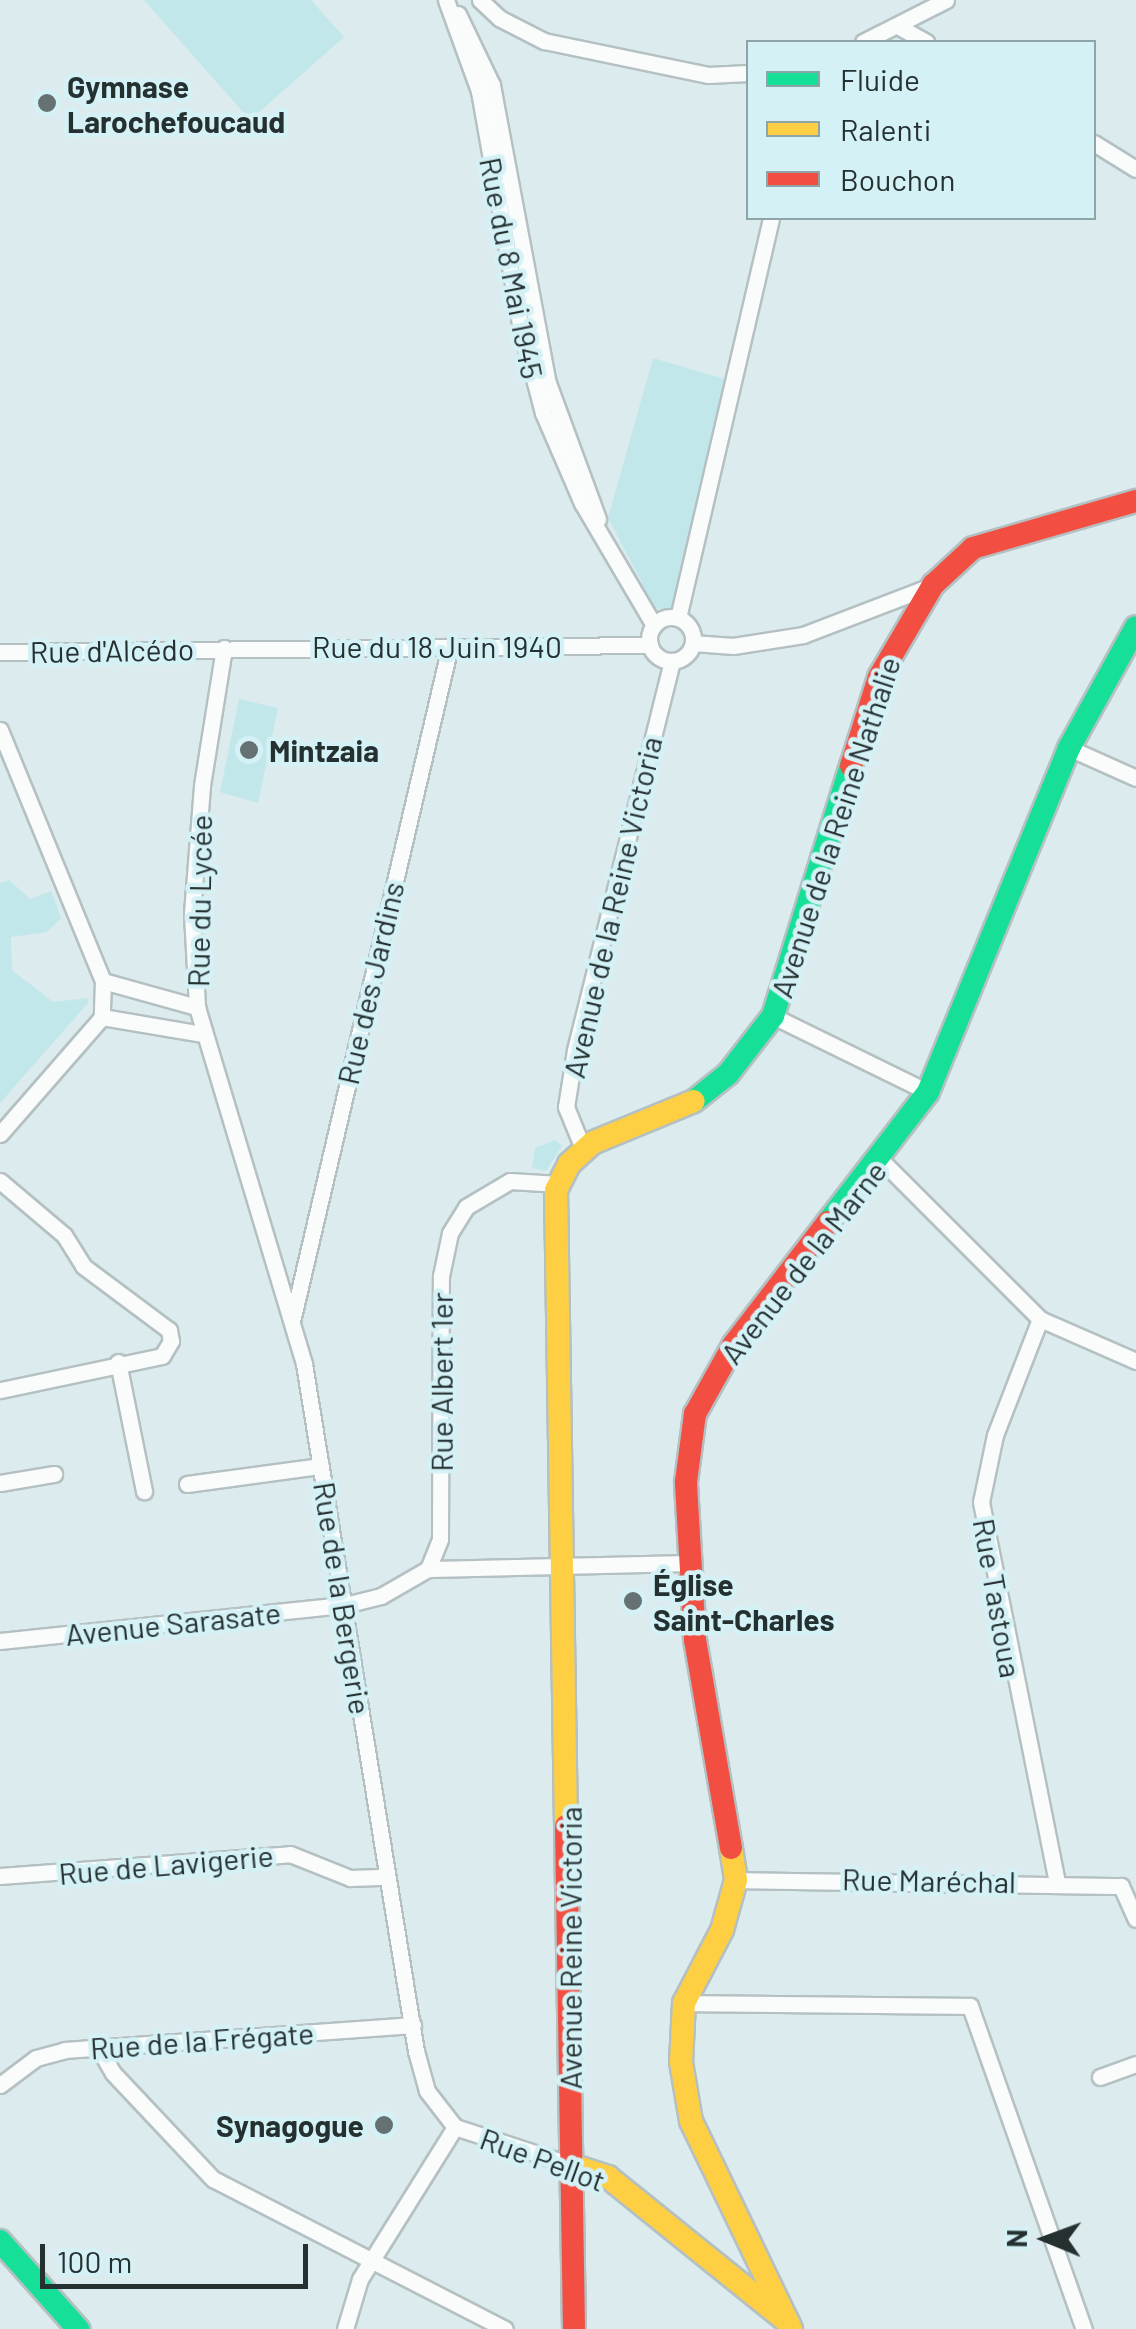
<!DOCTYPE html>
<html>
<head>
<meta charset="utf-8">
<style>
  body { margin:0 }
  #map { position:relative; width:1136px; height:2329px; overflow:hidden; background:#dcebed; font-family:Barlow,sans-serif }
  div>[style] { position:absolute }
  .green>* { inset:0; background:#c1e7eb }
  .roads { filter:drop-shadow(2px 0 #b4c0c2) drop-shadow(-2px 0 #b4c0c2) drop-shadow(0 2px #b4c0c2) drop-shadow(0 -2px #b4c0c2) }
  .street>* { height:15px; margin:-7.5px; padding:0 7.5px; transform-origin:7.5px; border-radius:7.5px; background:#fafcfc }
  .street>.ring { margin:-7.5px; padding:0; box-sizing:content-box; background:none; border:15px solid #fafcfc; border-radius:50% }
  .fast>* { height:22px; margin:-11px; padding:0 11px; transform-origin:11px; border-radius:11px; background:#16e098 }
  .slow>* { height:22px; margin:-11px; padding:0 11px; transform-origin:11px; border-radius:11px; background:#ffcf43 }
  .jam>* { height:22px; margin:-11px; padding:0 11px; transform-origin:11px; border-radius:11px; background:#f24e42 }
  .dots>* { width:28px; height:28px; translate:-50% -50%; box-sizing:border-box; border:5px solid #d4f1f5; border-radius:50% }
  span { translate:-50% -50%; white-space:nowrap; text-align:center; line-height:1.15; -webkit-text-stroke:9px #d4f1f5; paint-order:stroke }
  .poi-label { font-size:30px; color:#253031; font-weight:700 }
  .left { translate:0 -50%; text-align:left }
  .right { translate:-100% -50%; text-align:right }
  .street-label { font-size:30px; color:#253031 }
  .legend { position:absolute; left:746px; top:40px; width:350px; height:180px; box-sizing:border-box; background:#d4f1f5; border:2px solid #8ea4a7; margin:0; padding:12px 18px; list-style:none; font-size:30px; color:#253031 }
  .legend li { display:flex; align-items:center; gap:20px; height:50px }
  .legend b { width:50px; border:2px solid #8ea4a7 }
  .north { position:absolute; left:996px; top:2189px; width:100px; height:100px; -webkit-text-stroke:8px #d4f1f5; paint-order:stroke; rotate:271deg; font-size:28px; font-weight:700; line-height:40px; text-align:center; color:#253031 }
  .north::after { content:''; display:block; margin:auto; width:35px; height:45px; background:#253031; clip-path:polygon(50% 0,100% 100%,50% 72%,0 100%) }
  .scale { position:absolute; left:40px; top:2244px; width:268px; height:45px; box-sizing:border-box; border:5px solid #253031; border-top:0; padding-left:12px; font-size:30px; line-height:35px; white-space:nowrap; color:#253031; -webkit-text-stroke:8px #d4f1f5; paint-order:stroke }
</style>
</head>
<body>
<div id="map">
  <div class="green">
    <i style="clip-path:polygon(144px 0,311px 0,344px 37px,250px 120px)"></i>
    <i style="clip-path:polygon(653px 358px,731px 381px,674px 612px,655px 608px,608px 518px)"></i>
    <i style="clip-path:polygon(239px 699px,278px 708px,258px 803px,220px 792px)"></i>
    <i style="clip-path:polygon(9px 880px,30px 899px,51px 891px,61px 918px,47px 932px,11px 937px,12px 970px,53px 1002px,88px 998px,88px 1003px,0 1103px,0 883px)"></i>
    <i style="clip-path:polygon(555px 1140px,562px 1146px,546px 1171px,532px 1168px,535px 1148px)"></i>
  </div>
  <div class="roads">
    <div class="street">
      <i style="left:446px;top:0;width:97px;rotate:70.1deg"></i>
      <i style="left:479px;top:91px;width:242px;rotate:80deg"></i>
      <i style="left:521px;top:329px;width:87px;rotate:75.3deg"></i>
      <i style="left:543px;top:413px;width:98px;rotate:66.6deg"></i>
      <i style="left:582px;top:503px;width:142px;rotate:59.5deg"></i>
      <i style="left:480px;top:0;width:26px;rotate:43deg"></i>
      <i style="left:499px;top:18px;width:51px;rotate:27.1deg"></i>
      <i style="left:544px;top:41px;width:167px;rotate:11.7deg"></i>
      <i style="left:708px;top:75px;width:40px;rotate:-2.9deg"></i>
      <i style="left:458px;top:14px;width:79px;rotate:64.4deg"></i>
      <i style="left:492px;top:85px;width:303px;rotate:79.4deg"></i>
      <i style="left:548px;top:383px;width:145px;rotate:69.8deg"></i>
      <i style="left:901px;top:28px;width:29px;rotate:29deg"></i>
      <i style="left:863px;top:42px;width:93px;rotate:-26.8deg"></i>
      <i style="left:1094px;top:143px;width:49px;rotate:31.8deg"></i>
      <i class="ring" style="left:649px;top:617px;width:29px;height:29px"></i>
      <i style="left:678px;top:618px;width:411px;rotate:-76.9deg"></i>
      <i style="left:693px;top:643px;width:40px;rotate:4.3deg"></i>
      <i style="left:733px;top:646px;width:71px;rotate:-8.9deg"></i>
      <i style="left:803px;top:635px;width:139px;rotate:-21deg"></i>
      <i style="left:224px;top:648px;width:140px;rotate:99.1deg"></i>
      <i style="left:202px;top:786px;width:128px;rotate:94.5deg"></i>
      <i style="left:192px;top:914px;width:93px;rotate:86.9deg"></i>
      <i style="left:197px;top:1007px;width:373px;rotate:73.3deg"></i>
      <i style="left:304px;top:1364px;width:696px;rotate:80.74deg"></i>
      <i style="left:416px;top:2051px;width:41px;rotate:74.6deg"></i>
      <i style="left:427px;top:2091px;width:46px;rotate:52.1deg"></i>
      <i style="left:455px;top:2127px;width:122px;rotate:18.1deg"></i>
      <i style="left:0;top:652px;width:650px;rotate:-0.62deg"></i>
      <i style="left:0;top:730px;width:271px;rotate:67.7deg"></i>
      <i style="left:103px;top:981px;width:36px;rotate:92deg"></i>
      <i style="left:1069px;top:748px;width:73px;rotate:24.1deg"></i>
      <i style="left:103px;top:981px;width:98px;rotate:15.5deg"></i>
      <i style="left:773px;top:1016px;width:173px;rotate:26.1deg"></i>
      <i style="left:102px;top:1017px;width:101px;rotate:9.6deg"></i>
      <i style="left:0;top:1134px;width:155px;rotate:-48.9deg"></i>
      <i style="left:584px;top:1151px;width:48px;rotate:-112.2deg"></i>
      <i style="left:566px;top:1107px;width:58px;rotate:-81deg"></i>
      <i style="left:575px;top:1050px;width:401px;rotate:-76deg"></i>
      <i style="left:881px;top:1160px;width:225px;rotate:45deg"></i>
      <i style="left:1040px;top:1319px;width:105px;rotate:23.6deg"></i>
      <i style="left:0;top:1181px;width:84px;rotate:40.2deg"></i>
      <i style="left:64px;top:1235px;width:36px;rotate:58deg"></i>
      <i style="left:83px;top:1266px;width:107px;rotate:36.7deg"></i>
      <i style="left:169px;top:1330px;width:11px;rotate:80deg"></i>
      <i style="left:171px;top:1341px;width:17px;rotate:121deg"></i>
      <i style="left:162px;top:1356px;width:166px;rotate:168.1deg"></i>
      <i style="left:293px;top:1317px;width:689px;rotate:-76.83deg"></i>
      <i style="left:1040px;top:1319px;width:124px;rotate:111.2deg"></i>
      <i style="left:995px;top:1435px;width:68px;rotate:101.8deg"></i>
      <i style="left:981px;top:1502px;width:388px;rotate:78.7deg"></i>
      <i style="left:118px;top:1362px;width:132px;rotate:78.6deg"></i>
      <i style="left:0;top:1483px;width:55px;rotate:-9.5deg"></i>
      <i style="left:187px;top:1484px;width:135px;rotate:-7.7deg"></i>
      <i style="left:428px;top:1569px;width:263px;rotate:-1.3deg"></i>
      <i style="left:0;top:1641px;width:347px;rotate:-6deg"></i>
      <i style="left:345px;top:1605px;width:37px;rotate:-14deg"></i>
      <i style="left:381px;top:1596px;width:54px;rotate:-29.9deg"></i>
      <i style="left:428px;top:1569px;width:32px;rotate:-68deg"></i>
      <i style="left:440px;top:1539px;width:263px;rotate:-89.8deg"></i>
      <i style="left:441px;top:1276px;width:44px;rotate:-78.2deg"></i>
      <i style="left:450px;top:1233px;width:31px;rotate:-58deg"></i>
      <i style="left:466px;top:1207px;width:51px;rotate:-30.6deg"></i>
      <i style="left:510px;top:1181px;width:49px;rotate:3.5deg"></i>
      <i style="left:0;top:1876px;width:291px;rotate:-4.3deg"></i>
      <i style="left:290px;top:1854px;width:65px;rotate:21.8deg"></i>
      <i style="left:350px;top:1878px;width:37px;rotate:-2deg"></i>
      <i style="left:736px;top:1880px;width:385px;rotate:0.9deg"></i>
      <i style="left:1121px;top:1886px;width:36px;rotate:66deg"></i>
      <i style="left:684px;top:2003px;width:286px;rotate:0.6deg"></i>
      <i style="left:970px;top:2006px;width:343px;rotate:70.6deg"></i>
      <i style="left:98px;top:2047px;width:30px;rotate:60deg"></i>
      <i style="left:113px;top:2073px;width:146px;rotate:46.7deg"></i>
      <i style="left:213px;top:2179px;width:328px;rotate:27.2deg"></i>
      <i style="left:1100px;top:2077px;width:38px;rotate:-20deg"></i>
      <i style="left:0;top:2085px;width:45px;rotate:-36.9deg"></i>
      <i style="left:36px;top:2058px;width:30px;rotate:-15deg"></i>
      <i style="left:65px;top:2050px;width:349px;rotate:-4.1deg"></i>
      <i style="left:345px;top:2329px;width:52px;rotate:-73.3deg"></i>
      <i style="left:360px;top:2279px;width:179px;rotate:-58deg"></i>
    </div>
    <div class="fast">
      <i style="left:694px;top:1101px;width:43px;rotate:-38.5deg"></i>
      <i style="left:728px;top:1074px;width:73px;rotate:-52.2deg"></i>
      <i style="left:773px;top:1016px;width:262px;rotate:-72.7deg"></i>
      <i style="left:828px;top:1222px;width:164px;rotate:-52.4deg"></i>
      <i style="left:928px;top:1092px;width:372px;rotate:-67.7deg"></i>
      <i style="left:1069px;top:748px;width:138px;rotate:-61deg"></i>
      <i style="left:0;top:2241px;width:118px;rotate:48.4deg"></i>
    </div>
    <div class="slow">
      <i style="left:566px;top:1826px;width:636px;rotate:-90.9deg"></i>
      <i style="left:556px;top:1190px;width:29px;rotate:-63deg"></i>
      <i style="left:569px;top:1164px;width:31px;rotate:-42deg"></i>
      <i style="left:592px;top:1143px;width:110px;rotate:-22.4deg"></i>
      <i style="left:731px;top:1848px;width:32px;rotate:81deg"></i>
      <i style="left:736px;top:1880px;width:52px;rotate:105.6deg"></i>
      <i style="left:722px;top:1930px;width:82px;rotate:117.5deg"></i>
      <i style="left:684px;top:2003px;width:59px;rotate:92.9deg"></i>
      <i style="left:681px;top:2062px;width:60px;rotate:80.4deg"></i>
      <i style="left:691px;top:2121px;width:231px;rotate:64.3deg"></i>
      <i style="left:571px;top:2165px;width:39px;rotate:18deg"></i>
      <i style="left:608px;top:2177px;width:231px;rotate:38.9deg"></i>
    </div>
    <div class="jam">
      <i style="left:851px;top:766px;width:93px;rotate:-72.5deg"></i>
      <i style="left:879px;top:677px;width:107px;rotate:-59.6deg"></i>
      <i style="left:933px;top:585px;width:54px;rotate:-42.8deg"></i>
      <i style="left:973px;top:548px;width:170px;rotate:-16.1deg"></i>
      <i style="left:566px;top:1826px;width:503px;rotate:89.09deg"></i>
      <i style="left:731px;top:1848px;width:211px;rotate:-99.8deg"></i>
      <i style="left:695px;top:1640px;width:158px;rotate:-93.3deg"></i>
      <i style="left:686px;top:1482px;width:69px;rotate:-82.5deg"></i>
      <i style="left:695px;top:1414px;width:80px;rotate:-60.9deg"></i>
      <i style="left:734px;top:1344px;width:154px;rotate:-52.4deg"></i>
    </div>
  </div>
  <div class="dots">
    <i style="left:47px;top:103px;background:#657173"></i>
    <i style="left:249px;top:750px;background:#657173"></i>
    <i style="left:633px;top:1601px;background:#657173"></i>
    <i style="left:384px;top:2125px;background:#657173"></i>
  </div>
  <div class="poi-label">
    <span class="left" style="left:67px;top:103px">Gymnase<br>Larochefoucaud</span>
    <span class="left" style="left:269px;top:750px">Mintzaia</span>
    <span class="left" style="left:653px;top:1601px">Église<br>Saint-Charles</span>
    <span class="right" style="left:364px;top:2125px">Synagogue</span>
  </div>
  <div class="street-label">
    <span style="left:512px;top:268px;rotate:79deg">Rue du 8 Mai 1945</span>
    <span style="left:437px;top:646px">Rue du 18 Juin 1940</span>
    <span style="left:112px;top:650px;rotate:-1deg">Rue d'Alcédo</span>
    <span style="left:835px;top:827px;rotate:-72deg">Avenue de la Reine Nathalie</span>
    <span style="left:199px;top:901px;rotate:-89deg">Rue du Lycée</span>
    <span style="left:612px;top:907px;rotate:-77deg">Avenue de la Reine Victoria</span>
    <span style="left:370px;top:983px;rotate:-77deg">Rue des Jardins</span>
    <span style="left:803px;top:1262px;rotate:-52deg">Avenue de la Marne</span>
    <span style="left:441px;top:1382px;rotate:-90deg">Rue Albert 1er</span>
    <span style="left:343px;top:1598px;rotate:81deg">Rue de la Bergerie</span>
    <span style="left:998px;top:1598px;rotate:80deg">Rue Tastoua</span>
    <span style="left:173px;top:1623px;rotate:-6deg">Avenue Sarasate</span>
    <span style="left:166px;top:1864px;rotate:-5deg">Rue de Lavigerie</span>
    <span style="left:929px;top:1880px;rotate:1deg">Rue Maréchal</span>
    <span style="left:570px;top:1948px;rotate:-90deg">Avenue Reine Victoria</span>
    <span style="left:202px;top:2040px;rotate:-4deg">Rue de la Frégate</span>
    <span style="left:543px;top:2159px;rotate:20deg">Rue Pellot</span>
  </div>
  <ul class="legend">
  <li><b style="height:12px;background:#16e098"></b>Fluide</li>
  <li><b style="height:12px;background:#ffcf43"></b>Ralenti</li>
  <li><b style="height:12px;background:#f24e42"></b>Bouchon</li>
  </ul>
  <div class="north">N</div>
  <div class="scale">100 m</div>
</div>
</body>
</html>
